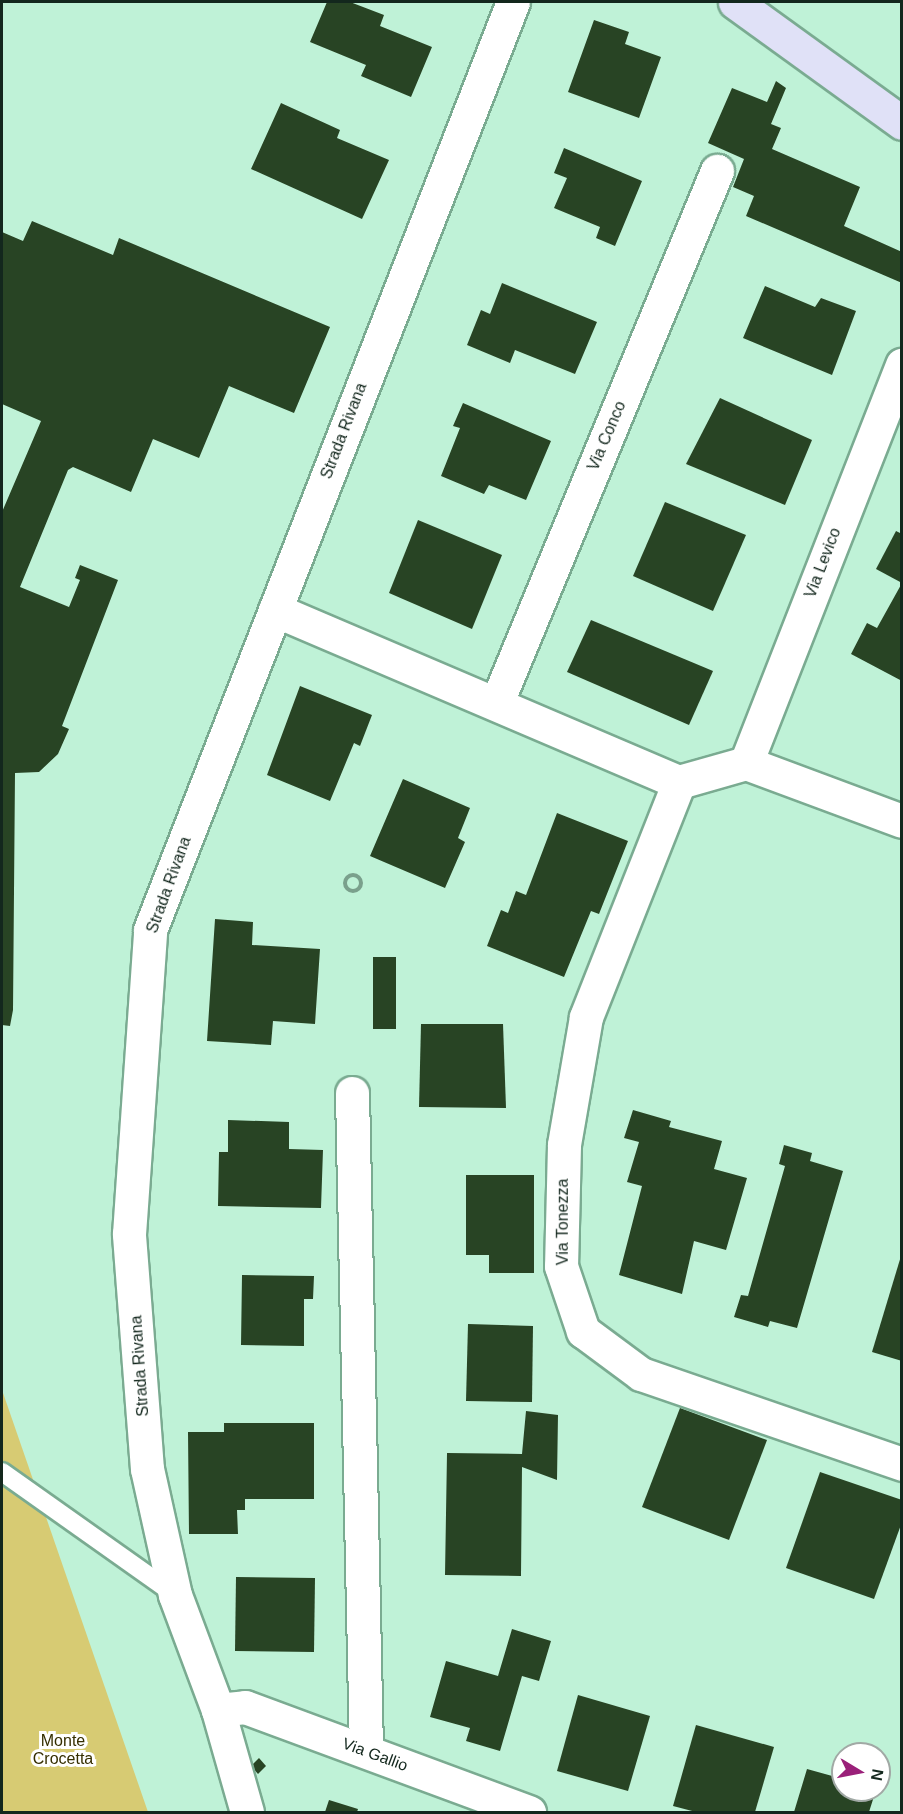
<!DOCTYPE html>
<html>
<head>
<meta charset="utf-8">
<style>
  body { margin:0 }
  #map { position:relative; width:903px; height:1814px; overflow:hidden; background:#bff2d7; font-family:Helvetica,sans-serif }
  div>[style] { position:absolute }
  .green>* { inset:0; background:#d7cb73 }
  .building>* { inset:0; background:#284424 }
  .path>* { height:4px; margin-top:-2px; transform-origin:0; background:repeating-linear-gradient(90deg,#7aa08c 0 6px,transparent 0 9px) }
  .path>.ring { margin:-2px; padding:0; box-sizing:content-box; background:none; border:4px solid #7aa08c; border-radius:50% }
  .roads { filter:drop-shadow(2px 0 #7aab91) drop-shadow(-2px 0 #7aab91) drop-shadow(0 2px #7aab91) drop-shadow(0 -2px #7aab91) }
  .service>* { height:18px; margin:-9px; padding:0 9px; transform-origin:9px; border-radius:9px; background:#fff }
  .minor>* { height:33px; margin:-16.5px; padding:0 16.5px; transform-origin:16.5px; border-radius:16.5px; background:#fff }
  .secondary>* { height:33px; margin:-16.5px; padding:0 16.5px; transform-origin:16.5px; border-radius:16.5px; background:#e0e1f7 }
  span { translate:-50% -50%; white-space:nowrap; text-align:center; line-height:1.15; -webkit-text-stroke:6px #fff; paint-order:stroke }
  .street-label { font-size:16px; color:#13271d }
  .park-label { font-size:16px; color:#352e00 }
  .frame { position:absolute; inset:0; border:3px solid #13271d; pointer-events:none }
  .north { position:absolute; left:831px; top:1742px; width:60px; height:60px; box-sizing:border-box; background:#fff; border:2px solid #a1a9a5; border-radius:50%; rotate:100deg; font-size:16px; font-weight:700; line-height:24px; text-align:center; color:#13271d }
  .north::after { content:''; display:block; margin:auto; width:21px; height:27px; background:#9a2079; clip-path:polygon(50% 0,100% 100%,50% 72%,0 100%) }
</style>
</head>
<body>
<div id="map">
  <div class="green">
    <i style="clip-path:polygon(2px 1390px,148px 1812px,2px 1812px)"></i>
  </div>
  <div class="building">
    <i style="clip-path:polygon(327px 2px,350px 2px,384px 15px,380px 26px,432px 47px,411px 97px,361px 76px,366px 65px,310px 42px)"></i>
    <i style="clip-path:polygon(594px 20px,629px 32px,625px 44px,661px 57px,639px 118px,568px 92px)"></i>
    <i style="clip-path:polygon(776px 81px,786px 88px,771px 124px,781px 128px,772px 149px,860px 187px,844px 226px,902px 252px,902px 283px,746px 216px,754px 196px,733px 187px,744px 159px,708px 143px,732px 88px,767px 102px)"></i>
    <i style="clip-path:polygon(281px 103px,340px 130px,337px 138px,389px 160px,362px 219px,251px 169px)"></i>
    <i style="clip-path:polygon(564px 148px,642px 181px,615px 246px,596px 238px,600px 227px,554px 208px,567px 178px,554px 173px)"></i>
    <i style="clip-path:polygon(32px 221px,113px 255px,119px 238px,330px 327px,294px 413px,229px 386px,199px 458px,153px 439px,131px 492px,73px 467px,68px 470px,20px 587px,69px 607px,80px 580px,75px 578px,80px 565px,118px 580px,62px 726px,69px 729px,58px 754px,39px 772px,15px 773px,13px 1010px,10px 1026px,2px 1025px,2px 512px,41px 421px,2px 404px,2px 232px,23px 241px)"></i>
    <i style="clip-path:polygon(502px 283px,597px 322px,575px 374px,515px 350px,510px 363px,467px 345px,481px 310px,490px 314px)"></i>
    <i style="clip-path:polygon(765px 286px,815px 307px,821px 298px,856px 311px,832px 375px,743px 338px)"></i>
    <i style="clip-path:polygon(720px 398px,812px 440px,785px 505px,686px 464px)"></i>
    <i style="clip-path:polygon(463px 403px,551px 441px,526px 500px,489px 485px,484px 494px,441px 476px,460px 428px,453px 426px)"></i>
    <i style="clip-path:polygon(665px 502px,746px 535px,713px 611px,633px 576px)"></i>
    <i style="clip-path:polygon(418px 520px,502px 555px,472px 629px,389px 593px)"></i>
    <i style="clip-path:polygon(896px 531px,902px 534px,902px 583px,876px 569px)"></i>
    <i style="clip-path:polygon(902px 583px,902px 681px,851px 654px,867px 623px,877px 628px)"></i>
    <i style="clip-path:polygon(591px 620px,713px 671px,689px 725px,567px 672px)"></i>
    <i style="clip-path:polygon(300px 686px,372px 715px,360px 746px,354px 743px,330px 801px,267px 775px)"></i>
    <i style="clip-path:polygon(403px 779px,470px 808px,458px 838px,465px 842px,445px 888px,370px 856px)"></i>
    <i style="clip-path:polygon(557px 813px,628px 841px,599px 914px,591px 911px,564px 977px,487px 946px,501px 910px,508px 913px,516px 891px,526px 895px)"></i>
    <i style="clip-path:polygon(215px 919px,253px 922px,252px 945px,320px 949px,315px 1024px,273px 1021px,271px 1045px,207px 1041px)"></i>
    <i style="clip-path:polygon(373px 957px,396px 957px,396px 1029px,373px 1029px)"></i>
    <i style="clip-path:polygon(421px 1024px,503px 1024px,506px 1108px,419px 1107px)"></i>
    <i style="clip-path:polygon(633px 1110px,671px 1121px,669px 1127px,722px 1141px,714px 1169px,747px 1178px,726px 1250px,694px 1241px,682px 1294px,619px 1275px,642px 1186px,627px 1182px,639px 1142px,624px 1138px)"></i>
    <i style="clip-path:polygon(228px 1120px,289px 1122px,289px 1149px,323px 1150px,321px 1208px,218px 1206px,219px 1152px,228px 1152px)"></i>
    <i style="clip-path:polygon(784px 1145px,812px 1153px,810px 1161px,843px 1171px,797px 1328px,770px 1321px,768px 1327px,734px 1317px,741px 1295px,748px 1296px,785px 1166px,779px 1164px)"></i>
    <i style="clip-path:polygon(466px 1175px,534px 1175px,534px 1273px,489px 1273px,489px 1255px,466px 1255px)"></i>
    <i style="clip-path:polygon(901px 1256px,902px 1256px,902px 1361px,872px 1352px)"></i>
    <i style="clip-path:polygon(242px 1275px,314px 1276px,313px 1299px,304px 1299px,304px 1346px,241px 1345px)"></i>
    <i style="clip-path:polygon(468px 1324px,533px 1326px,532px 1402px,466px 1401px)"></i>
    <i style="clip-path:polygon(680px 1408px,767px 1440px,729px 1540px,642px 1507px)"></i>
    <i style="clip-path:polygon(526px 1411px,558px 1415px,557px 1480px,522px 1467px,521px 1576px,445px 1575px,447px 1453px,522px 1454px)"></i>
    <i style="clip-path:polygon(224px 1423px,314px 1423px,314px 1499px,245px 1499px,245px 1510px,237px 1510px,238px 1534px,189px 1534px,188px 1432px,224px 1432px)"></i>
    <i style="clip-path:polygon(820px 1472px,902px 1500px,902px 1522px,874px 1599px,786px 1568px)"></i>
    <i style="clip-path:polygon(236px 1577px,315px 1578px,314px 1652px,235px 1651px)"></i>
    <i style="clip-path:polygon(512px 1629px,551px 1641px,539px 1681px,522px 1676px,500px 1751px,466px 1741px,470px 1728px,430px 1717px,446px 1661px,498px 1676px)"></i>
    <i style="clip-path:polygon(578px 1695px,650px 1716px,628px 1791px,557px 1771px)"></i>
    <i style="clip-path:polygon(696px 1725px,774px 1747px,755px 1812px,696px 1812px,673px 1806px)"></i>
    <i style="clip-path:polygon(259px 1758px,266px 1766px,258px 1774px,251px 1766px)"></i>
    <i style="clip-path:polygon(807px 1769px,843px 1779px,843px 1790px,876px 1790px,869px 1812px,794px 1812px)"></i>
    <i style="clip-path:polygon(329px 1800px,358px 1809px,357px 1812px,325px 1812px)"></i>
  </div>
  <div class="path">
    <i class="ring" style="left:345px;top:875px;width:12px;height:12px"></i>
  </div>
  <div class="roads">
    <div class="service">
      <i style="left:2px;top:1472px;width:211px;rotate:35.3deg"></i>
    </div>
    <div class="minor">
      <i style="left:275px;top:610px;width:439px;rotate:23.1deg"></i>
      <i style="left:679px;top:782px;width:70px;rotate:-15.8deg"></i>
      <i style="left:497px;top:702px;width:575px;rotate:-67.5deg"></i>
      <i style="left:746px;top:763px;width:428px;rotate:-68.6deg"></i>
      <i style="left:746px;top:763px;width:166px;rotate:20.4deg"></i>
      <i style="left:679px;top:782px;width:253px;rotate:111.6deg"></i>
      <i style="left:586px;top:1017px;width:130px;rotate:99.8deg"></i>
      <i style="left:564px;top:1145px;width:121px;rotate:91.4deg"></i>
      <i style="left:561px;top:1266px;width:69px;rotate:71.3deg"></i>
      <i style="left:583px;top:1331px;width:72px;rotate:36.6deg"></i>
      <i style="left:641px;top:1374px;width:276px;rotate:19deg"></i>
      <i style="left:352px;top:1093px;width:658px;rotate:88.78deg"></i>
      <i style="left:218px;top:1710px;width:27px;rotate:-6deg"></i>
      <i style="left:245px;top:1707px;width:303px;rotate:20.3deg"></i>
      <i style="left:247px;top:1812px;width:106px;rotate:-105.9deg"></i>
      <i style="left:218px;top:1710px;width:123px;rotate:-110.5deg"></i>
      <i style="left:175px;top:1595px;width:129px;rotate:-102.5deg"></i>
      <i style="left:147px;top:1469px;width:236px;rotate:-94.4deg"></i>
      <i style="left:129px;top:1234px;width:305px;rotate:-86deg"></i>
      <i style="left:150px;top:930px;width:996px;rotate:-68.64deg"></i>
    </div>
    <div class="secondary">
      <i style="left:735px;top:2px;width:206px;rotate:35.9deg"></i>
    </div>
  </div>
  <div class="street-label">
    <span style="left:344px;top:431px;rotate:-69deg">Strada Rivana</span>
    <span style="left:607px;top:436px;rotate:-67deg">Via Conco</span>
    <span style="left:823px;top:563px;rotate:-69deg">Via Levico</span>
    <span style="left:169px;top:885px;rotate:-70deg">Strada Rivana</span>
    <span style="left:563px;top:1222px;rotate:-90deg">Via Tonezza</span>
    <span style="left:140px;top:1366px;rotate:-94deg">Strada Rivana</span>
    <span style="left:375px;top:1755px;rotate:20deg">Via Gallio</span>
  </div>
  <div class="park-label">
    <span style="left:63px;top:1750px">Monte<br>Crocetta</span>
  </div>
  <div class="frame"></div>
  <div class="north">N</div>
</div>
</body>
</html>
